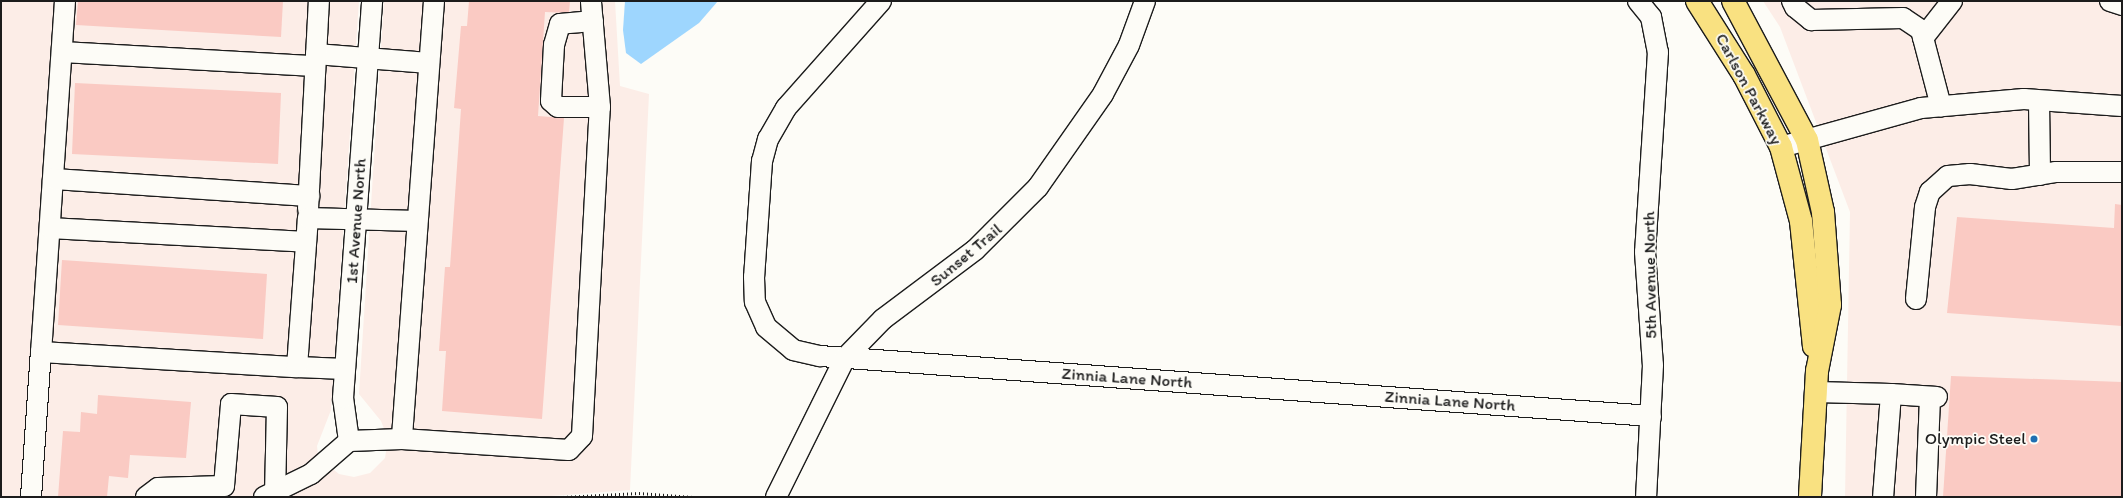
<!DOCTYPE html>
<html>
<head>
<meta charset="utf-8">
<style>
  body { margin:0 }
  #map { position:relative; width:2123px; height:498px; overflow:hidden; background:#fdfcf7; font-family:Itim,sans-serif }
  div>[style] { position:absolute }
  .built>* { inset:0; background:#fcede7 }
  .water>* { inset:0; background:#9ed6fe }
  .building>* { inset:0; background:#facac3 }
  .path>* { height:2.5px; margin-top:-1.25px; transform-origin:0; background:repeating-linear-gradient(90deg,#1c1c1c 0 1px,transparent 0 4px) }
  .roads { filter:drop-shadow(1px 0 #1c1c1c) drop-shadow(-1px 0 #1c1c1c) drop-shadow(0 1px #1c1c1c) drop-shadow(0 -1px #1c1c1c) }
  .minor>* { height:20px; margin:-10px; padding:0 10px; transform-origin:10px; border-radius:10px; background:#fdfcf7 }
  .major>* { height:22px; margin:-11px; padding:0 11px; transform-origin:11px; border-radius:11px; background:#f9e181 }
  .dots>* { width:11px; height:11px; translate:-50% -50%; box-sizing:border-box; border:2px solid #fdfcf7; border-radius:50% }
  span { translate:-50% -50%; white-space:nowrap; text-align:center; line-height:1.15; -webkit-text-stroke:3.5px #fdfcf7; paint-order:stroke }
  .street-label { font-size:17px; color:#1c1c1c }
  .poi-label { font-size:17px; color:#1c1c1c }
  .right { translate:-100% -50%; text-align:right }
  .frame { position:absolute; inset:0; border:2px solid #1c1c1c; pointer-events:none }
</style>
</head>
<body>
<div id="map">
  <div class="built">
    <i style="clip-path:polygon(1px 1px,359px 1px,331px 410px,317px 446px,318px 455px,328px 465px,339px 474px,354px 477px,370px 473px,385px 458px,388px 439px,381px 421px,359px 394px,384px 1px,615px 1px,620px 86px,649px 94px,630px 490px,538px 497px,1px 497px)"></i>
    <i style="clip-path:polygon(1763px 1px,2122px 1px,2122px 497px,1845px 497px,1850px 212px,1780px 27px)"></i>
  </div>
  <div class="water">
    <i style="clip-path:polygon(625px 1px,718px 1px,699px 23px,641px 64px,626px 53px,623px 30px)"></i>
  </div>
  <div class="building">
    <i style="clip-path:polygon(78px 1px,283px 1px,281px 37px,76px 25px)"></i>
    <i style="clip-path:polygon(469px 1px,570px 1px,569px 13px,545px 12px,538px 116px,564px 118px,542px 419px,442px 411px,446px 351px,439px 351px,445px 267px,450px 267px,461px 109px,454px 108px,461px 26px,467px 26px)"></i>
    <i style="clip-path:polygon(75px 83px,281px 93px,278px 164px,72px 154px)"></i>
    <i style="clip-path:polygon(2115px 204px,2122px 205px,2122px 326px,1947px 313px,1957px 217px,2114px 228px)"></i>
    <i style="clip-path:polygon(62px 260px,267px 274px,263px 339px,58px 325px)"></i>
    <i style="clip-path:polygon(1951px 376px,2122px 382px,2122px 497px,1943px 497px)"></i>
    <i style="clip-path:polygon(98px 395px,191px 402px,186px 458px,130px 455px,128px 478px,109px 476px,107px 497px,58px 497px,63px 431px,80px 432px,81px 412px,97px 414px)"></i>
  </div>
  <div class="path">
    <i style="left:563px;top:497px;width:76px;rotate:-3deg"></i>
    <i style="left:639px;top:493px;width:54px;rotate:4.2deg"></i>
  </div>
  <div class="roads">
    <div class="minor">
      <i style="left:65px;top:1px;width:352px;rotate:93.9deg"></i>
      <i style="left:41px;top:352px;width:256px;rotate:3.4deg"></i>
      <i style="left:434px;top:1px;width:439px;rotate:94.2deg"></i>
      <i style="left:402px;top:439px;width:167px;rotate:3.8deg"></i>
      <i style="left:569px;top:450px;width:19px;rotate:-47deg"></i>
      <i style="left:582px;top:436px;width:329px;rotate:-86.9deg"></i>
      <i style="left:600px;top:107px;width:106px;rotate:-94.9deg"></i>
      <i style="left:881px;top:1px;width:143px;rotate:131.6deg"></i>
      <i style="left:786px;top:108px;width:36px;rotate:120deg"></i>
      <i style="left:768px;top:139px;width:23px;rotate:105deg"></i>
      <i style="left:762px;top:161px;width:116px;rotate:93.9deg"></i>
      <i style="left:754px;top:277px;width:25px;rotate:88deg"></i>
      <i style="left:755px;top:302px;width:27px;rotate:66deg"></i>
      <i style="left:766px;top:327px;width:35px;rotate:40deg"></i>
      <i style="left:793px;top:350px;width:28px;rotate:13deg"></i>
      <i style="left:820px;top:356px;width:833px;rotate:4.13deg"></i>
      <i style="left:1638px;top:1px;width:21px;rotate:51deg"></i>
      <i style="left:1651px;top:17px;width:36px;rotate:79deg"></i>
      <i style="left:1658px;top:52px;width:200px;rotate:93.7deg"></i>
      <i style="left:1645px;top:252px;width:113px;rotate:86deg"></i>
      <i style="left:1653px;top:365px;width:132px;rotate:93deg"></i>
      <i style="left:1792px;top:1px;width:7px;rotate:63deg"></i>
      <i style="left:1795px;top:7px;width:21px;rotate:39deg"></i>
      <i style="left:1811px;top:20px;width:92px;rotate:-1.2deg"></i>
      <i style="left:1903px;top:18px;width:22px;rotate:34deg"></i>
      <i style="left:1921px;top:30px;width:79px;rotate:75.3deg"></i>
      <i style="left:2110px;top:1px;width:13px;rotate:18deg"></i>
      <i style="left:593px;top:21px;width:33px;rotate:175deg"></i>
      <i style="left:560px;top:24px;width:22px;rotate:106deg"></i>
      <i style="left:554px;top:45px;width:56px;rotate:93.1deg"></i>
      <i style="left:551px;top:101px;width:9px;rotate:41deg"></i>
      <i style="left:558px;top:107px;width:42px"></i>
      <i style="left:1923px;top:38px;width:47px;rotate:-51.9deg"></i>
      <i style="left:62px;top:52px;width:253px;rotate:3.2deg"></i>
      <i style="left:316px;top:54px;width:113px;rotate:4.6deg"></i>
      <i style="left:2039px;top:101px;width:74px;rotate:89.2deg"></i>
      <i style="left:1781px;top:147px;width:145px;rotate:-15.6deg"></i>
      <i style="left:1921px;top:108px;width:103px;rotate:-5deg"></i>
      <i style="left:2024px;top:99px;width:98px;rotate:4.1deg"></i>
      <i style="left:53px;top:179px;width:257px;rotate:3.8deg"></i>
      <i style="left:308px;top:209px;width:208px;rotate:-87deg"></i>
      <i style="left:50px;top:228px;width:256px;rotate:3.1deg"></i>
      <i style="left:1916px;top:299px;width:92px;rotate:-84.4deg"></i>
      <i style="left:1925px;top:207px;width:16px;rotate:-72deg"></i>
      <i style="left:1930px;top:192px;width:24px;rotate:-42deg"></i>
      <i style="left:1948px;top:176px;width:22px;rotate:-5deg"></i>
      <i style="left:1970px;top:174px;width:42px;rotate:6.8deg"></i>
      <i style="left:2012px;top:179px;width:45px;rotate:-9deg"></i>
      <i style="left:2056px;top:172px;width:66px"></i>
      <i style="left:345px;top:369px;width:48px;rotate:-177.6deg"></i>
      <i style="left:297px;top:367px;width:149px;rotate:-85.8deg"></i>
      <i style="left:308px;top:218px;width:109px;rotate:1.6deg"></i>
      <i style="left:1816px;top:392px;width:75px;rotate:1.5deg"></i>
      <i style="left:1891px;top:394px;width:103px;rotate:94.4deg"></i>
      <i style="left:1891px;top:394px;width:46px;rotate:3.7deg"></i>
      <i style="left:349px;top:441px;width:43px;rotate:-97.9deg"></i>
      <i style="left:343px;top:398px;width:398px;rotate:-85.8deg"></i>
      <i style="left:31px;top:497px;width:145px;rotate:-86.1deg"></i>
      <i style="left:146px;top:497px;width:15px;rotate:-37deg"></i>
      <i style="left:158px;top:488px;width:66px;rotate:-1.7deg"></i>
      <i style="left:224px;top:486px;width:82px;rotate:-85.1deg"></i>
      <i style="left:231px;top:404px;width:46px;rotate:3.7deg"></i>
      <i style="left:277px;top:407px;width:85px;rotate:91.3deg"></i>
      <i style="left:264px;top:497px;width:52px;rotate:-26.1deg"></i>
      <i style="left:311px;top:474px;width:50px;rotate:-41deg"></i>
      <i style="left:349px;top:441px;width:53px;rotate:-2.2deg"></i>
      <i style="left:776px;top:497px;width:155px;rotate:-63.6deg"></i>
      <i style="left:845px;top:358px;width:54px;rotate:-45.7deg"></i>
      <i style="left:883px;top:319px;width:115px;rotate:-36.9deg"></i>
      <i style="left:975px;top:250px;width:89px;rotate:-45deg"></i>
      <i style="left:1038px;top:187px;width:113px;rotate:-55deg"></i>
      <i style="left:1103px;top:94px;width:55px;rotate:-62deg"></i>
      <i style="left:1129px;top:45px;width:47px;rotate:-70deg"></i>
      <i style="left:1926px;top:497px;width:100px;rotate:-87.7deg"></i>
    </div>
    <div class="major">
      <i style="left:1697px;top:1px;width:88px;rotate:57.6deg"></i>
      <i style="left:1744px;top:75px;width:81px;rotate:62.8deg"></i>
      <i style="left:1781px;top:147px;width:77px;rotate:74.9deg"></i>
      <i style="left:1801px;top:221px;width:126px;rotate:84.1deg"></i>
      <i style="left:1733px;top:1px;width:157px;rotate:62deg"></i>
      <i style="left:1807px;top:140px;width:74px;rotate:77.5deg"></i>
      <i style="left:1823px;top:212px;width:93px;rotate:85.7deg"></i>
      <i style="left:1830px;top:305px;width:67px;rotate:101.1deg"></i>
      <i style="left:1817px;top:371px;width:126px;rotate:93.2deg"></i>
    </div>
  </div>
  <div class="dots">
    <i style="left:2034px;top:439px;background:#1f6fb2"></i>
  </div>
  <div class="street-label">
    <span style="left:1749px;top:89px;rotate:62deg">Carlson Parkway</span>
    <span style="left:356px;top:221px;rotate:-86deg">1st Avenue North</span>
    <span style="left:966px;top:255px;rotate:-40deg">Sunset Trail</span>
    <span style="left:1650px;top:275px;rotate:-91deg">5th Avenue North</span>
    <span style="left:1127px;top:378px;rotate:4deg">Zinnia Lane North</span>
    <span style="left:1450px;top:401px;rotate:4deg">Zinnia Lane North</span>
  </div>
  <div class="poi-label">
    <span class="right" style="left:2026px;top:439px">Olympic Steel</span>
  </div>
  <div class="frame"></div>
</div>
</body>
</html>
